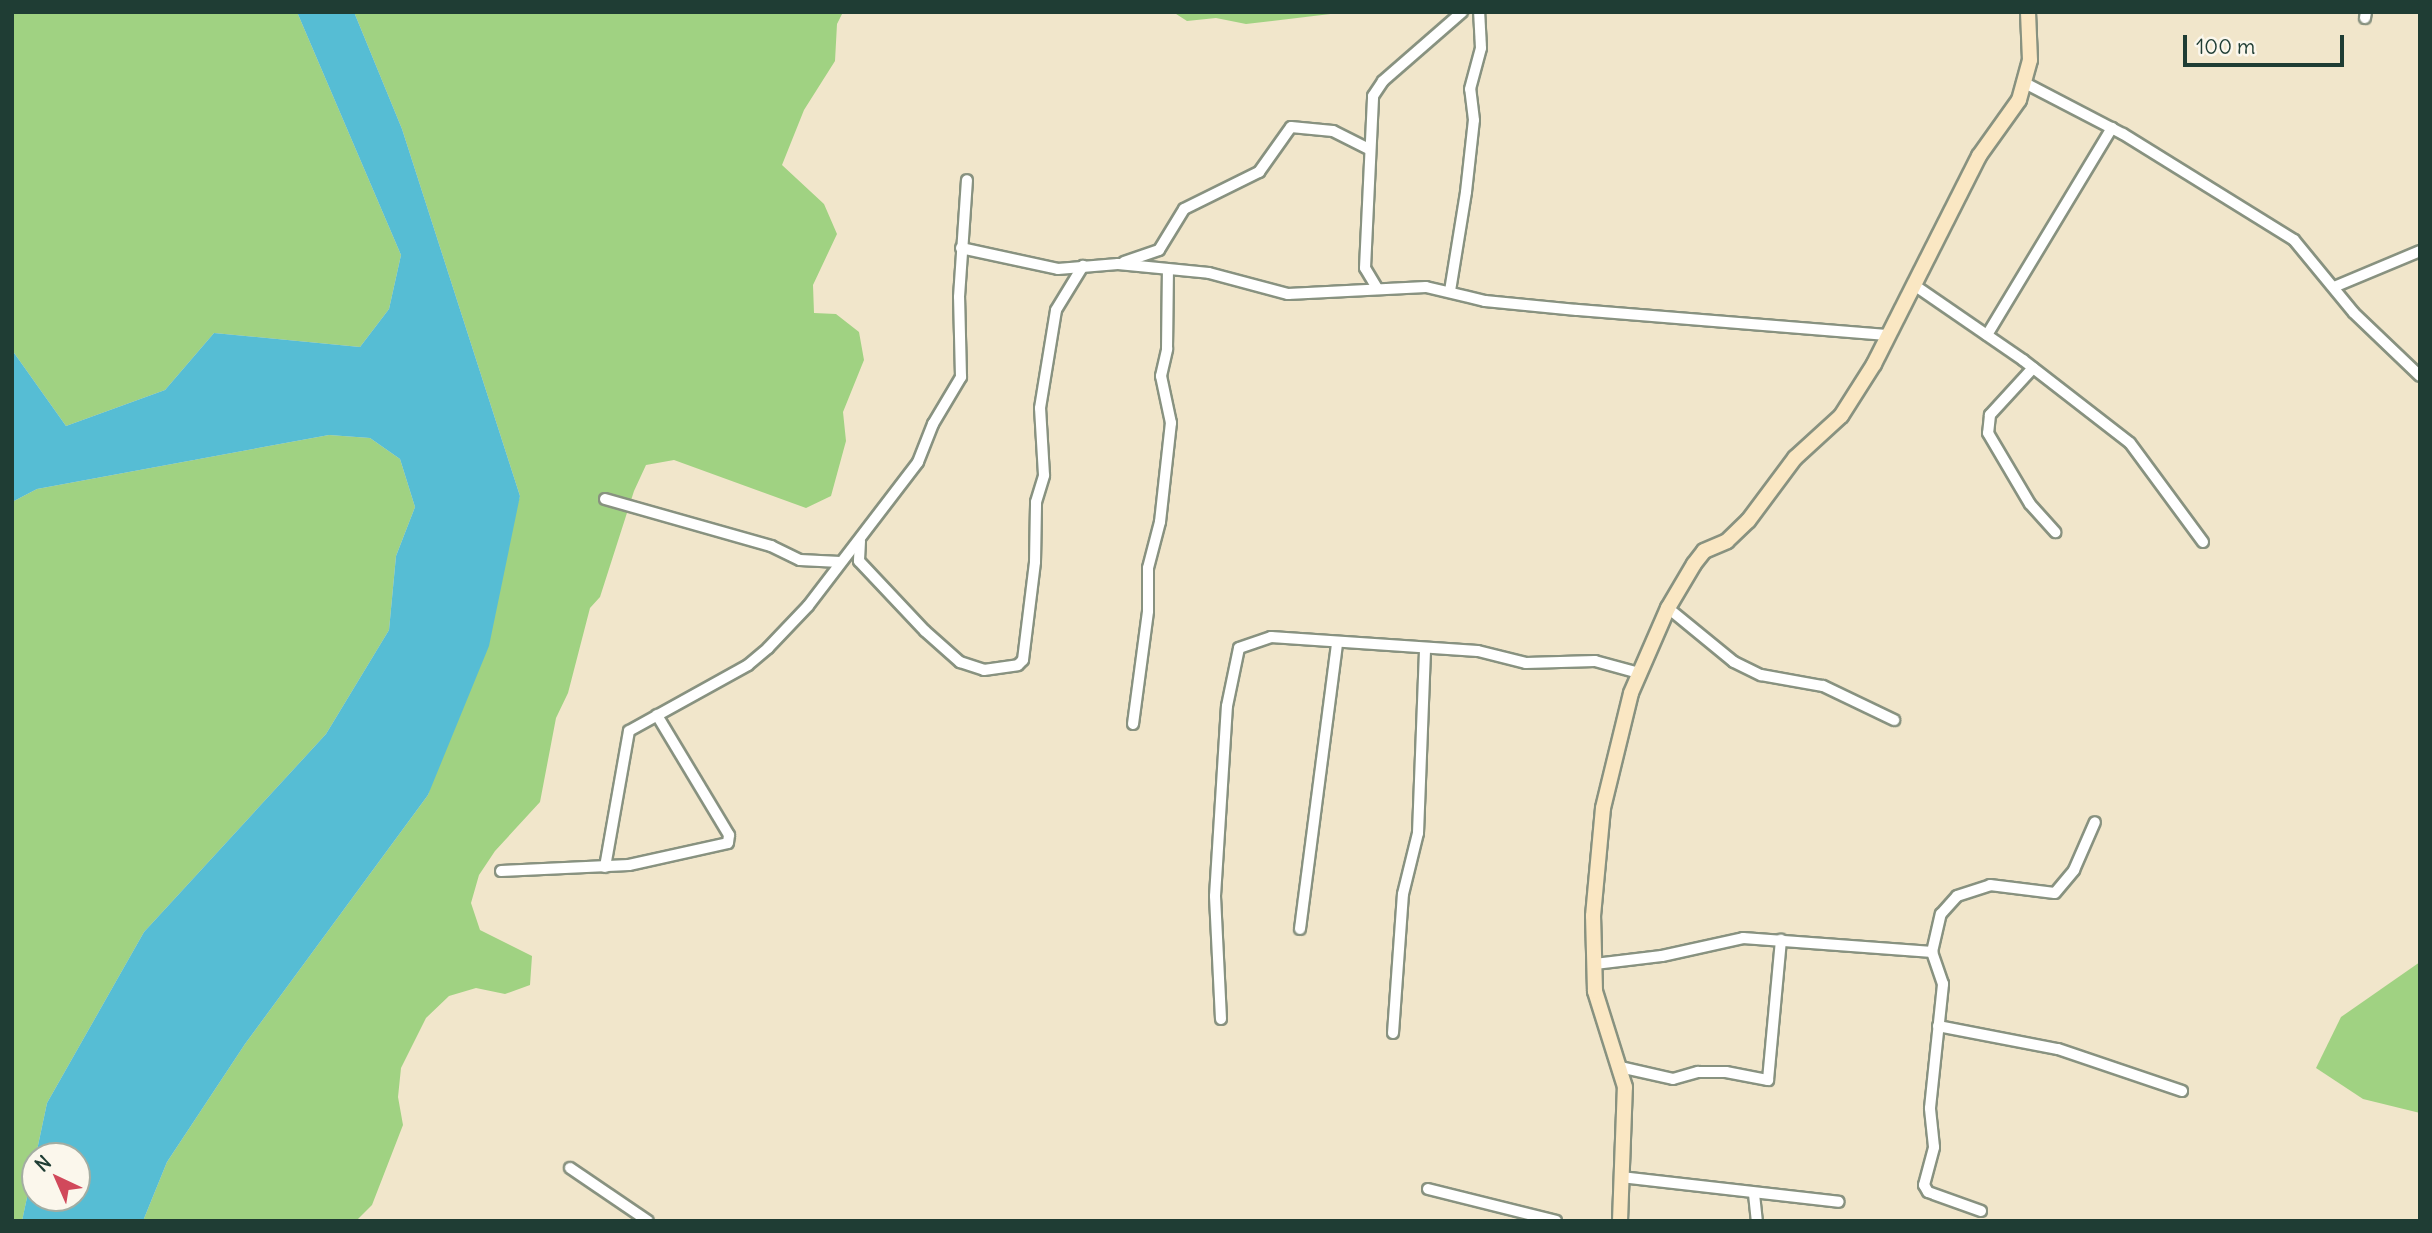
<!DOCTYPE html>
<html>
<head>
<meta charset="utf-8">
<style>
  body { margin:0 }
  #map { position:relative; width:2432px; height:1233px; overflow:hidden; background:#f1e6cb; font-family:Delius,sans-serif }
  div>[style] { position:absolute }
  .green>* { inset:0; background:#a0d282 }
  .water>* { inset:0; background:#56bdd4 }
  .roads { filter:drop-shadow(2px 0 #889280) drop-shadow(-2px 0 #889280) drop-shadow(0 2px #889280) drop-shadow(0 -2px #889280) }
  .minor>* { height:10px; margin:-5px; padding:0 5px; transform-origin:5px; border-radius:5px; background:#fff }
  .secondary>* { height:14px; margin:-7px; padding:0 7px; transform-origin:7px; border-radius:7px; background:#fae7c3 }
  span { translate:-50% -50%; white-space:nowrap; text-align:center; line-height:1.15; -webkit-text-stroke:5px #fbf7ec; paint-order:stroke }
  .frame { position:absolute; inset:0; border:14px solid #1f3d34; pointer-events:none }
  .north { position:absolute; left:21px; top:1142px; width:70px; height:70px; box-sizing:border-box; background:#fbf7ec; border:2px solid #a3ada2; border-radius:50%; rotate:316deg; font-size:19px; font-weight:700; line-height:28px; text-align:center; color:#1f3d34 }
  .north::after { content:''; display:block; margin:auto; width:24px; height:32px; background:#d1495b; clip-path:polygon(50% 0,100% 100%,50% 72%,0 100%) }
  .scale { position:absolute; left:2183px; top:35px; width:161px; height:32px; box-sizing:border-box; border:4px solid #1f3d34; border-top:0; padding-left:9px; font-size:21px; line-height:24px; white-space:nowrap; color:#1f3d34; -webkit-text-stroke:5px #fbf7ec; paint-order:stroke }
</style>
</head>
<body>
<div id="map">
  <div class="green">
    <i style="clip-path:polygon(12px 12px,297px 12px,401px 255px,389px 309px,360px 347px,214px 333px,165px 390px,66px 426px,12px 350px)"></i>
    <i style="clip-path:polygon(354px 12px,843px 12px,837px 24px,835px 61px,804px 110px,782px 165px,824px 204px,837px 234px,813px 285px,814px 313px,836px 314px,859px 332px,864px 360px,843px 412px,846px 441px,831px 496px,806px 508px,674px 460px,646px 465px,634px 491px,600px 597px,590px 608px,568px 693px,556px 718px,540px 802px,495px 851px,479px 875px,471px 903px,480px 930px,532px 956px,530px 985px,505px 994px,476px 988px,449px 996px,426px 1018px,401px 1068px,398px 1097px,403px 1125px,372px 1205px,356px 1221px,143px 1221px,167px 1162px,245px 1044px,428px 795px,520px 496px,402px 129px)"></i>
    <i style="clip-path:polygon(1173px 12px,1347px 12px,1246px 24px,1216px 18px,1187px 21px)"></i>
    <i style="clip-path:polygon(329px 435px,370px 438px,400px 459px,415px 507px,396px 556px,389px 630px,326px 734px,144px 932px,47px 1103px,22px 1221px,12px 1221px,12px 502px,37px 489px)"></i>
    <i style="clip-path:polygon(2420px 962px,2420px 1113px,2363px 1099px,2316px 1068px,2341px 1017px)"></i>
  </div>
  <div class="water">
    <i style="clip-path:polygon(evenodd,297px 12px,354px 12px,402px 129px,520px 496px,489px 646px,428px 795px,245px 1044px,167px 1162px,143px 1221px,22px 1221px,47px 1103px,144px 932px,326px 734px,389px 630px,396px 556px,415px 507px,400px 459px,370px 438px,329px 435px,37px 489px,12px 502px,12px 350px,66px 426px,165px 390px,214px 333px,360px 347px,389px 309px,401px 255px,297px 12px,35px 1156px,77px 1156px,77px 1198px,35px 1198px,35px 1156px)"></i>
  </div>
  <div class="roads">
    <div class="minor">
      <i style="left:2365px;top:18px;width:6px;rotate:-81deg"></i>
      <i style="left:2025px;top:83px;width:110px;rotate:27.5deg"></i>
      <i style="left:2123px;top:134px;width:201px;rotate:31.8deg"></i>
      <i style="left:2294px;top:240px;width:94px;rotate:50.6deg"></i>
      <i style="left:2354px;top:313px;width:91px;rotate:43.7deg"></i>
      <i style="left:961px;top:248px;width:99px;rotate:12.2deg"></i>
      <i style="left:1058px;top:269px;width:60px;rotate:-4.8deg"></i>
      <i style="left:1118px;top:264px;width:91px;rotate:5.6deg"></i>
      <i style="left:1209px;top:273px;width:82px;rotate:14.9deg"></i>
      <i style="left:1288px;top:294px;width:138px;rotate:-2.9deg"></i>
      <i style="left:1426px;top:287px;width:61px;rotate:13.3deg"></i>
      <i style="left:1485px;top:301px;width:92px;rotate:5.6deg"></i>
      <i style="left:1577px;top:310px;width:312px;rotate:4.6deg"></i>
      <i style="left:1124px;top:262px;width:37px;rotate:-19deg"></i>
      <i style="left:1159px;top:250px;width:48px;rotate:-58.6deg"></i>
      <i style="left:1184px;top:209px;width:84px;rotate:-26.3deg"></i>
      <i style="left:1259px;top:172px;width:55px;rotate:-54.6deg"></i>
      <i style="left:1291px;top:127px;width:42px;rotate:5.4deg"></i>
      <i style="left:1333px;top:131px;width:40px;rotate:26.6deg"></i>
      <i style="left:1914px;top:285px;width:132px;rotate:34.5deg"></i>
      <i style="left:2023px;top:360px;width:135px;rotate:37.8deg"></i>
      <i style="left:2130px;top:443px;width:123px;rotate:53.6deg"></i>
      <i style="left:2334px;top:287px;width:93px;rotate:-22.7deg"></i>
      <i style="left:1377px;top:288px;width:23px;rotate:-121deg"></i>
      <i style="left:1365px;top:268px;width:172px;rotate:-87.3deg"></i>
      <i style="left:1373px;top:96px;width:18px;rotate:-56deg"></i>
      <i style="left:1383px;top:81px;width:105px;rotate:-41.1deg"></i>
      <i style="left:1450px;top:291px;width:100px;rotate:-80.8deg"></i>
      <i style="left:1466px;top:192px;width:72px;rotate:-83.7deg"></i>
      <i style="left:1474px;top:120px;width:31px;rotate:-97deg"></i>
      <i style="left:1470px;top:89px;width:42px;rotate:-75deg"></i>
      <i style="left:1481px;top:48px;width:36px;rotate:-93deg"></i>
      <i style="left:1987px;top:335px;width:242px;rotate:-58.9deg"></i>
      <i style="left:2033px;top:368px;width:64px;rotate:132.5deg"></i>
      <i style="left:1990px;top:415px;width:18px;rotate:96deg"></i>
      <i style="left:1988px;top:433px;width:82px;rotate:59.4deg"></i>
      <i style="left:2030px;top:504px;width:38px;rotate:48deg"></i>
      <i style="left:605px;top:499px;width:173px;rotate:15.8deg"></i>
      <i style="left:771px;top:546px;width:32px;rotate:26deg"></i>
      <i style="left:800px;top:560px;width:40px;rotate:2.9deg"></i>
      <i style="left:860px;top:541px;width:20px;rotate:93deg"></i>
      <i style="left:859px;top:561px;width:96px;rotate:46.7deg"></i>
      <i style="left:925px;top:631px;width:47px;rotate:41.5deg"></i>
      <i style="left:960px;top:662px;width:25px;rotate:18deg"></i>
      <i style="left:984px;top:670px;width:34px;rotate:-8deg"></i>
      <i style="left:1018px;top:665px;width:7px;rotate:-45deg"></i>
      <i style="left:1023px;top:660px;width:99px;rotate:-83deg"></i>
      <i style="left:1035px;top:562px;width:60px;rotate:-89deg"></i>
      <i style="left:1036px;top:502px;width:28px;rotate:-73deg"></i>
      <i style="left:1044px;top:475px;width:67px;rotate:-93.4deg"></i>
      <i style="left:1040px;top:408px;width:99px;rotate:-80.7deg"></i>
      <i style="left:1056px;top:310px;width:52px;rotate:-58.5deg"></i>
      <i style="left:1668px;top:608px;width:85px;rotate:39.3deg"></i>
      <i style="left:1734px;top:662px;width:30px;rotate:26deg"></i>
      <i style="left:1761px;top:675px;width:63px;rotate:10.1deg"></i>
      <i style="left:1823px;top:686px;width:79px;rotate:25.6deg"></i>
      <i style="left:1133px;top:724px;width:114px;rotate:-82.4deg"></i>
      <i style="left:1148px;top:611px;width:43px;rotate:-90deg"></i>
      <i style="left:1148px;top:568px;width:48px;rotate:-75.4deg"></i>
      <i style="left:1160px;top:522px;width:100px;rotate:-83.7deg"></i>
      <i style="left:1171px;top:423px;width:48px;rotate:-102deg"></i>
      <i style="left:1161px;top:376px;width:28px;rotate:-77deg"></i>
      <i style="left:1167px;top:349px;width:79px;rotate:-89.3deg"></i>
      <i style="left:605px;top:867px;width:138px;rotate:-80deg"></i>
      <i style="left:629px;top:731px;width:136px;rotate:-29deg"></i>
      <i style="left:748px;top:665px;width:26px;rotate:-40deg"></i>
      <i style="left:768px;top:648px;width:58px;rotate:-46.4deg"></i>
      <i style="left:808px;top:606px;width:181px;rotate:-52.6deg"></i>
      <i style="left:918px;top:462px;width:41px;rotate:-68.5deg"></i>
      <i style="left:933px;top:424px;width:55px;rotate:-59.2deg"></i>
      <i style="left:961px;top:377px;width:80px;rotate:-91.4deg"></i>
      <i style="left:959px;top:297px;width:117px;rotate:-86.1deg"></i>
      <i style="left:501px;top:871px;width:128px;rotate:-2.7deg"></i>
      <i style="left:629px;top:865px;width:101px;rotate:-12.5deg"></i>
      <i style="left:728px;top:843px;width:8px;rotate:-83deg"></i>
      <i style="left:729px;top:835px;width:140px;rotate:-121deg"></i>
      <i style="left:1300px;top:929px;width:288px;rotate:-82.6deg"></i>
      <i style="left:1595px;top:964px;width:67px;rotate:-6.8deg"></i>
      <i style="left:1662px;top:956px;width:83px;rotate:-12.5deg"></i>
      <i style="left:1743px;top:938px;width:190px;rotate:4.2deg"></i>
      <i style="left:1221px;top:1019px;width:123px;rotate:-92.8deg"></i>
      <i style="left:1215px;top:896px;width:190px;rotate:-86.4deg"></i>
      <i style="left:1227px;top:706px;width:59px;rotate:-78.3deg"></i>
      <i style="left:1239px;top:648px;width:34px;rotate:-19deg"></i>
      <i style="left:1271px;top:637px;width:207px;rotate:3.9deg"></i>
      <i style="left:1478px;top:651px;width:49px;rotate:14deg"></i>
      <i style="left:1526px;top:663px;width:69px;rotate:-1.7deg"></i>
      <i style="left:1595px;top:661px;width:46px;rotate:15.3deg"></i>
      <i style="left:1938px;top:1026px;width:122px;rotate:10.9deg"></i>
      <i style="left:2058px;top:1049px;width:131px;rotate:18.7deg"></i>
      <i style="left:1393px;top:1033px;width:139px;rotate:-85.9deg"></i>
      <i style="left:1403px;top:894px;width:63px;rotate:-76.2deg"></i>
      <i style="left:1418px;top:833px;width:185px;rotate:-87.8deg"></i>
      <i style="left:1620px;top:1067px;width:54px;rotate:12.8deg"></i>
      <i style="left:1673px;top:1079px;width:26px;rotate:-16deg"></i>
      <i style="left:1698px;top:1072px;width:28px"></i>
      <i style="left:1726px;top:1072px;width:43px;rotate:10.8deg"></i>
      <i style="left:1768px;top:1080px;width:141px;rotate:-84.7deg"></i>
      <i style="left:570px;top:1168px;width:94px;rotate:34.2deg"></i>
      <i style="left:1621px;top:1177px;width:219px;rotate:6.5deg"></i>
      <i style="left:1428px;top:1189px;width:132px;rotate:14deg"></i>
      <i style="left:1754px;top:1194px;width:27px;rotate:84deg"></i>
      <i style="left:1981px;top:1211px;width:56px;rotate:-160.3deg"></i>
      <i style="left:1928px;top:1192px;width:8px;rotate:-120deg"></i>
      <i style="left:1924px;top:1185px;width:39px;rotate:-75deg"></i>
      <i style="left:1934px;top:1147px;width:39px;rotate:-96deg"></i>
      <i style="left:1930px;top:1108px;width:125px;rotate:-84deg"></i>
      <i style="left:1943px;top:984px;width:34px;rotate:-109deg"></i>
      <i style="left:1932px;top:952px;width:39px;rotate:-77deg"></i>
      <i style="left:1941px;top:914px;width:24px;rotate:-48deg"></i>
      <i style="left:1957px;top:896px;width:35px;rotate:-18deg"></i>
      <i style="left:1990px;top:885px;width:65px;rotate:7deg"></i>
      <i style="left:2055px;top:893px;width:30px;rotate:-50deg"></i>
      <i style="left:2074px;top:870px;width:52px;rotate:-66.4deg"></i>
    </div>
    <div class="secondary">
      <i style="left:1620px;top:1221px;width:134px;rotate:-87.9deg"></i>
      <i style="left:1625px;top:1087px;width:101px;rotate:-107.4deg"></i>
      <i style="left:1595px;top:991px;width:75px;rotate:-91.5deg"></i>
      <i style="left:1593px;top:916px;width:108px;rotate:-84.7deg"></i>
      <i style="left:1603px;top:808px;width:118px;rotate:-76.3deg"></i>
      <i style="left:1631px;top:693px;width:93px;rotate:-66.5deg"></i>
      <i style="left:1668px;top:608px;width:51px;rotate:-59.4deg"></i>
      <i style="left:1694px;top:564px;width:16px;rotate:-52deg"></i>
      <i style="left:1704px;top:551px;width:25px;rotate:-23deg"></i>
      <i style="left:1727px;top:541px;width:29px;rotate:-44deg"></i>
      <i style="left:1748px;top:521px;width:79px;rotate:-53.3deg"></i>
      <i style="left:1795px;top:458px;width:62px;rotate:-42.4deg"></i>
      <i style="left:1841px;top:416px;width:62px;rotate:-57.6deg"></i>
      <i style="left:1874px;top:364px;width:233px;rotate:-63.2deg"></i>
      <i style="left:1979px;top:156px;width:69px;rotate:-54.5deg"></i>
      <i style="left:2019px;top:100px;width:41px;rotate:-74.6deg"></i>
      <i style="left:2030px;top:60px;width:48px;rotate:-92.4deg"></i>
    </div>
  </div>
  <div class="frame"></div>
  <div class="north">N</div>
  <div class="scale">100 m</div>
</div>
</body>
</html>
